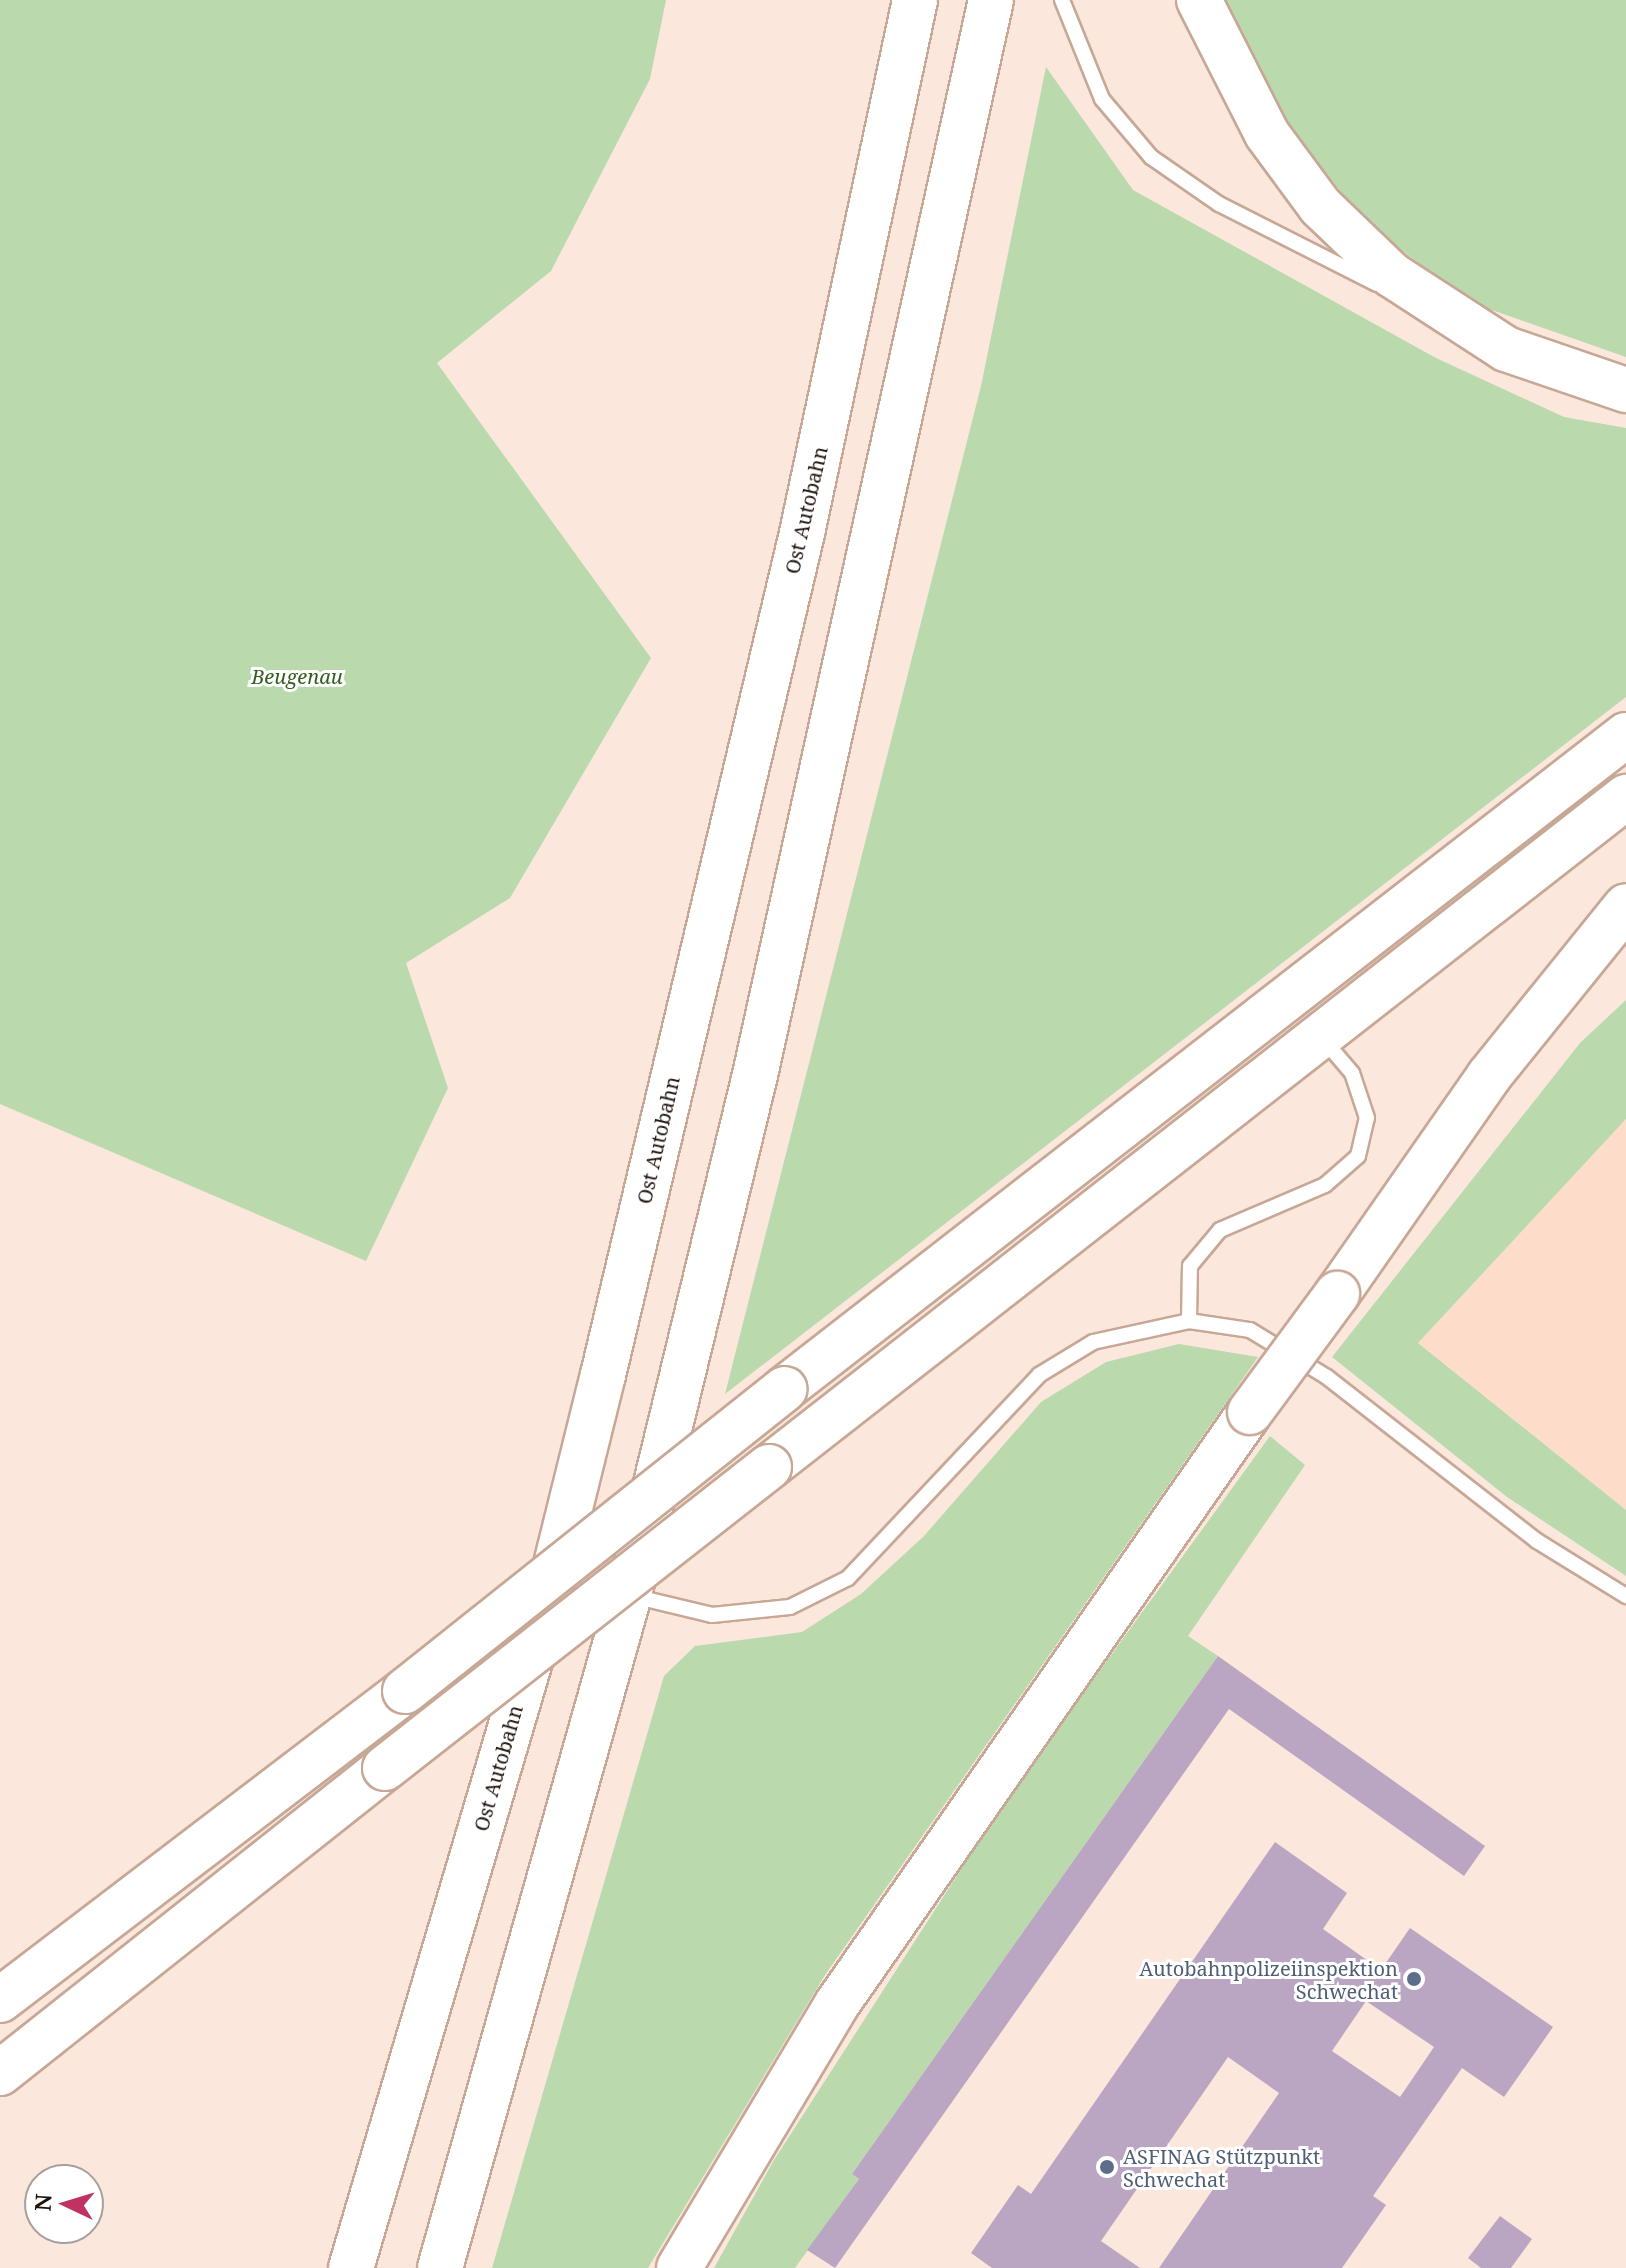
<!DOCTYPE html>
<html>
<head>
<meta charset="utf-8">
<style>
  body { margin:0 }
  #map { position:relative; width:1626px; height:2268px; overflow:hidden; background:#fce7dc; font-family:"Noto Serif",serif }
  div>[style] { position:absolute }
  .built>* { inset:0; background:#fddcca }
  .green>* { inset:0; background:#badaae }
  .building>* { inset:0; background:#baa6c2 }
  .roads { filter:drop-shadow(2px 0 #c7a795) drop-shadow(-2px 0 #c7a795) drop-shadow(0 2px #c7a795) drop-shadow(0 -2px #c7a795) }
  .lane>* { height:14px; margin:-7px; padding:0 7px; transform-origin:7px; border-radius:7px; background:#fff }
  .highway>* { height:44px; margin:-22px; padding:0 22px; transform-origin:22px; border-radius:22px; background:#fff }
  .bridges { filter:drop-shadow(2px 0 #c7a795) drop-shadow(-2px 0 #c7a795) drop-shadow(0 2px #c7a795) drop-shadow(0 -2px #c7a795) }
  .highway-bridge>* { height:44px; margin:-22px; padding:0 22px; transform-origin:22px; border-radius:22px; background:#fff }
  .dots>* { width:22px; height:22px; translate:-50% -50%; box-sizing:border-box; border:4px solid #fff; border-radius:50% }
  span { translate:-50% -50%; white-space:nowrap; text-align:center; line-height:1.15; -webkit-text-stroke:6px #fff; paint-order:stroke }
  .street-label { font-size:20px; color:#1e120c }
  .park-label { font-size:20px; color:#325d1f; font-style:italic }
  .service-label { font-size:20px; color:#4e5e75 }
  .right { translate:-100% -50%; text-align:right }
  .left { translate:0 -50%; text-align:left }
  .north { position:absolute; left:24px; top:2164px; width:80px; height:80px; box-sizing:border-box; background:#fff; border:2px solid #a5a09e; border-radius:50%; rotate:274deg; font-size:22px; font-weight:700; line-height:32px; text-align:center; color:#1e120c }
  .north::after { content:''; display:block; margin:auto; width:28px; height:36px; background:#bf3262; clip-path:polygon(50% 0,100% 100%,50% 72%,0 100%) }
</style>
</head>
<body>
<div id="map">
  <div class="built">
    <i style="clip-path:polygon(1626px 1119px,1626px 1510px,1418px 1343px)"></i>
  </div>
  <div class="green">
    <i style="clip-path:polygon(0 0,666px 0,650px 79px,551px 271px,437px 363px,651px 658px,510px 898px,406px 963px,448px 1088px,366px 1261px,0 1104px)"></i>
    <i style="clip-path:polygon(1219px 0,1626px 0,1626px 357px,1472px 303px,1365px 223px,1292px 129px)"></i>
    <i style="clip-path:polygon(1046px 67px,1133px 190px,1436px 358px,1564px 417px,1626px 428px,1626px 697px,725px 1394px,981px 386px)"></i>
    <i style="clip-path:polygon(1626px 1000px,1626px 1119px,1418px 1343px,1626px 1510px,1626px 1576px,1507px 1497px,1332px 1357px,1580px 1043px)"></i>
    <i style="clip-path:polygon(1179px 1344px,1258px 1357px,825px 1975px,648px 2268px,492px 2268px,664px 1676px,695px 1646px,802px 1632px,861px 1594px,924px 1536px,1041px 1402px,1106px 1362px)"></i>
    <i style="clip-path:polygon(1270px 1436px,1305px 1465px,1188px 1636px,1218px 1656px,852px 2174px,859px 2179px,795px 2268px,714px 2268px,774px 2160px,1003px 1804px)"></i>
  </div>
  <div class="building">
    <i style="clip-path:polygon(1218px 1656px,1485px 1846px,1464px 1876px,1229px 1709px,835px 2268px,807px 2250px,859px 2179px,852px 2174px)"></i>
    <i style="clip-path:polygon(evenodd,1275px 1842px,1347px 1893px,1323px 1929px,1381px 1970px,1410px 1928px,1553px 2027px,1504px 2097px,1462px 2068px,1373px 2196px,1386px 2205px,1342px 2268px,1159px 2268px,1279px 2093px,1228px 2057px,1101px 2241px,1140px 2268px,992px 2268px,971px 2253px,1018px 2185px,1031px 2194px,1275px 1842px,1366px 2001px,1434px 2047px,1400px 2097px,1332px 2051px,1366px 2001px)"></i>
    <i style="clip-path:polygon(1500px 2216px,1532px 2239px,1511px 2268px,1481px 2268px,1468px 2258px)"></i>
  </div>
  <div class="roads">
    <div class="lane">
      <i style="left:1062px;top:0;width:107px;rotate:68deg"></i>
      <i style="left:1102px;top:99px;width:76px;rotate:49.8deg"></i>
      <i style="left:1151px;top:157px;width:83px;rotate:34.7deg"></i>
      <i style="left:1219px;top:204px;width:177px;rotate:26.9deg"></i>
      <i style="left:1189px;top:1321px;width:55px;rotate:-89deg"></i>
      <i style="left:1190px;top:1266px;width:47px;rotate:-50.2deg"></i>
      <i style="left:1220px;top:1230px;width:114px;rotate:-23.2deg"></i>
      <i style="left:1325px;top:1185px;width:44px;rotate:-41.3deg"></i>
      <i style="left:1358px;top:1156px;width:39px;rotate:-77deg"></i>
      <i style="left:1367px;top:1118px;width:47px;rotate:-108.4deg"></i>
      <i style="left:1352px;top:1073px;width:45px;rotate:-130.5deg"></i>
      <i style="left:633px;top:1596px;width:81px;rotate:13.5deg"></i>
      <i style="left:712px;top:1615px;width:78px;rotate:-5.9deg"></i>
      <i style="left:790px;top:1607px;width:65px;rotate:-26.6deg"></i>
      <i style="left:848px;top:1578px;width:279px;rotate:-46.7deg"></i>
      <i style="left:1039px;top:1375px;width:63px;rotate:-31.4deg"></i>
      <i style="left:1093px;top:1342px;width:98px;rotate:-12.3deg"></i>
      <i style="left:1189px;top:1321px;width:62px;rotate:8.4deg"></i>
      <i style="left:1250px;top:1330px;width:90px;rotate:31.4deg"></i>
      <i style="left:1327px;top:1377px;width:266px;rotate:38deg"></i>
      <i style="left:1537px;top:1541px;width:105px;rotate:31.7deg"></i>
    </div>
    <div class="highway">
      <i style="left:1199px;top:0;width:150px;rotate:63.1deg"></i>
      <i style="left:1267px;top:134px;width:89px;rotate:53.6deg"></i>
      <i style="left:1320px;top:206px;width:100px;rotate:43.8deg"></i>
      <i style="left:1392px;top:275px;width:136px;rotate:33deg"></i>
      <i style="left:1506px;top:349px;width:127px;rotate:18.9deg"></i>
      <i style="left:1337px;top:1294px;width:266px;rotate:-55.1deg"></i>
      <i style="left:1489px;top:1076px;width:218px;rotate:-51.1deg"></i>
      <i style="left:784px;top:1389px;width:1066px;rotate:-37.84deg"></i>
      <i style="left:769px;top:1467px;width:1088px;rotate:-38.02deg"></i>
      <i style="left:0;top:2000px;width:509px;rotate:-37.34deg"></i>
      <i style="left:0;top:2073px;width:491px;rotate:-38.4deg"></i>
      <i style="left:351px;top:2268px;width:679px;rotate:-73.57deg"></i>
      <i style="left:543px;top:1617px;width:249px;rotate:-76.1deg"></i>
      <i style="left:603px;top:1375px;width:865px;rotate:-76.7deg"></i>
      <i style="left:802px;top:533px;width:545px;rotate:-78.03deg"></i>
      <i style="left:440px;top:2268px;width:699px;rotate:-74.31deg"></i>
      <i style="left:629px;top:1595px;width:535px;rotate:-76.38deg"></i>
      <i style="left:755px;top:1075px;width:1101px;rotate:-77.62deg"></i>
      <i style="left:679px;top:2268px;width:308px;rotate:-59.1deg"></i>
      <i style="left:837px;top:2004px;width:722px;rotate:-55.1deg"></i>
    </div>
  </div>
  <div class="bridges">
    <div class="highway-bridge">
      <i style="left:1250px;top:1412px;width:147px;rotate:-53.6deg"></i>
      <i style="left:405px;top:1691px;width:485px;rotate:-38.5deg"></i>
      <i style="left:385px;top:1768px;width:488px;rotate:-38.1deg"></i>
    </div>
  </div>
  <div class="dots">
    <i style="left:1414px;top:1979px;background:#5c6f8a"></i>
    <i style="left:1107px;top:2167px;background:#5c6f8a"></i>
  </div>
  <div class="street-label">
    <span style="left:806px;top:510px;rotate:-77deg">Ost Autobahn</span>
    <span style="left:658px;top:1140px;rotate:-77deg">Ost Autobahn</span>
    <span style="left:498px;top:1768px;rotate:-74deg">Ost Autobahn</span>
  </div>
  <div class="park-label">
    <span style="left:297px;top:676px">Beugenau</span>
  </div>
  <div class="service-label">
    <span class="right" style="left:1398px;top:1980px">Autobahnpolizeiinspektion<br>Schwechat</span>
    <span class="left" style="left:1123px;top:2168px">ASFINAG Stützpunkt<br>Schwechat</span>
  </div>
  <div class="north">N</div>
</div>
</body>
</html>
